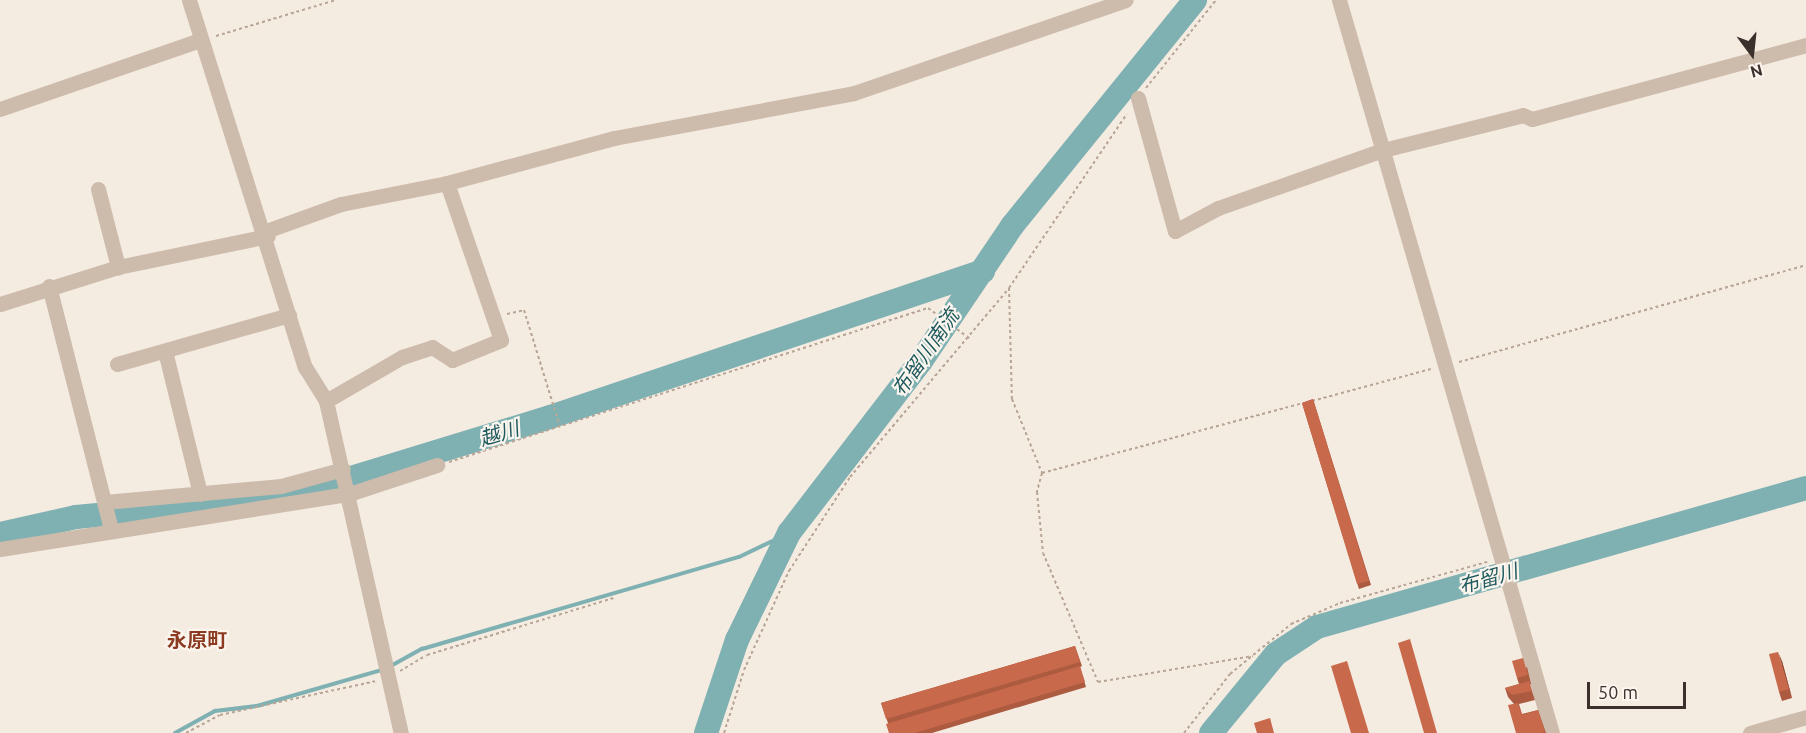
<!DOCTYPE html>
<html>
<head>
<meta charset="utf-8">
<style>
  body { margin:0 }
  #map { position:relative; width:1806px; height:733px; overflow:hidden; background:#f4ebe1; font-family:Ubuntu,"Noto Sans JP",sans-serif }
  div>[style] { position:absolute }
  .stream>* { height:4px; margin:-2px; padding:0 2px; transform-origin:2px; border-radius:2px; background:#7fb0b2 }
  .river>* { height:24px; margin:-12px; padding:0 12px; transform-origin:12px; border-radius:12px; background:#7fb0b2 }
  .path>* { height:2px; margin-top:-1px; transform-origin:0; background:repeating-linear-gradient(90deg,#b9a596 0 3px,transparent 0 6px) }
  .minor>* { height:15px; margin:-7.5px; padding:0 7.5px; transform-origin:7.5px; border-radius:7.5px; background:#cdbbac }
  .wall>* { inset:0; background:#ac5a40 }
  .shaded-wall>* { inset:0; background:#8c4a34 }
  .building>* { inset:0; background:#c8694b }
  span { translate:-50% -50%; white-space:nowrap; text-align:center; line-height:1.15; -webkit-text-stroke:4.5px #fbf5ee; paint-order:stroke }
  .water-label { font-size:20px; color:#1f5a5e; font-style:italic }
  .neighbourhood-label { font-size:20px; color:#8c3b22; font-weight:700 }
  .north { position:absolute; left:1722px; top:24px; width:60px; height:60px; -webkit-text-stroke:4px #fbf5ee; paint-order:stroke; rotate:165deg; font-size:16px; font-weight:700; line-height:24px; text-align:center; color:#3b302b }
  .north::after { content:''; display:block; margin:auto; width:21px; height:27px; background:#3b302b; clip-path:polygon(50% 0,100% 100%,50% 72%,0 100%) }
  .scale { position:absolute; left:1587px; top:682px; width:99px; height:27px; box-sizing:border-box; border:3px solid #3b302b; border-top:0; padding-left:8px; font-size:18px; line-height:21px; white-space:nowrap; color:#3b302b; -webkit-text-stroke:4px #fbf5ee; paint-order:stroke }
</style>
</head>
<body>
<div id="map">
  <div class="stream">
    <i style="left:389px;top:667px;width:38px;rotate:-29deg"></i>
    <i style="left:422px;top:649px;width:330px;rotate:-16.2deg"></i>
    <i style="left:739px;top:557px;width:55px;rotate:-25.6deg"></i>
    <i style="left:175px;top:733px;width:46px;rotate:-28.8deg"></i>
    <i style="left:215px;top:711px;width:42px;rotate:-6.8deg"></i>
    <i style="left:257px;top:706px;width:130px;rotate:-16.1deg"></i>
  </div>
  <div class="river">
    <i style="left:0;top:534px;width:78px;rotate:-12.6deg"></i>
    <i style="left:76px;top:517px;width:130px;rotate:-5.3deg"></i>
    <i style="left:205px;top:505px;width:135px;rotate:-9.8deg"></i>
    <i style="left:338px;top:482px;width:222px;rotate:-17deg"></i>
    <i style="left:550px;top:417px;width:457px;rotate:-18.6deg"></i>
    <i style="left:706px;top:733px;width:98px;rotate:-71.6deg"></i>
    <i style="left:737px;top:640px;width:119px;rotate:-64.1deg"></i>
    <i style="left:789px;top:533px;width:217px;rotate:-52.5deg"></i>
    <i style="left:921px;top:361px;width:163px;rotate:-56deg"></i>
    <i style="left:1012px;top:226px;width:291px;rotate:-51deg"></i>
    <i style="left:1211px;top:733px;width:102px;rotate:-50.6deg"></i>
    <i style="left:1276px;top:654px;width:49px;rotate:-33.4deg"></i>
    <i style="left:1317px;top:627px;width:508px;rotate:-15.87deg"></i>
  </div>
  <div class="path">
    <i style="left:216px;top:36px;width:125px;rotate:-16.7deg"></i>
    <i style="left:1146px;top:88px;width:112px;rotate:-51.5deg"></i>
    <i style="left:1009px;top:288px;width:111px;rotate:88.5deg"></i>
    <i style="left:1012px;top:399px;width:80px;rotate:67.9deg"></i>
    <i style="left:1042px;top:473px;width:20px;rotate:105deg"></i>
    <i style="left:1037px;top:492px;width:61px;rotate:84.4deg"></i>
    <i style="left:1043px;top:553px;width:140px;rotate:66.9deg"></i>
    <i style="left:1098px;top:682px;width:157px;rotate:-9.5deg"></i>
    <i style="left:507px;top:314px;width:17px;rotate:-13deg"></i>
    <i style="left:524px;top:310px;width:122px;rotate:72.9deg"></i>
    <i style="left:1459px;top:362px;width:360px;rotate:-15.6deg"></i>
    <i style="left:1312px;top:401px;width:123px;rotate:-15.1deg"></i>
    <i style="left:449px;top:462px;width:503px;rotate:-17.82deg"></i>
    <i style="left:928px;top:308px;width:51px;rotate:36.2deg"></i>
    <i style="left:1042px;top:473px;width:270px;rotate:-15deg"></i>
    <i style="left:400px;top:671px;width:31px;rotate:-31deg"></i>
    <i style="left:427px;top:655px;width:195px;rotate:-17deg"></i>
    <i style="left:186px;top:733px;width:38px;rotate:-28deg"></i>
    <i style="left:220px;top:715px;width:160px;rotate:-12.3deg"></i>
    <i style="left:724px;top:733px;width:66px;rotate:-72.4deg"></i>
    <i style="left:744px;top:670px;width:109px;rotate:-65.6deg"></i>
    <i style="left:789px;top:571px;width:112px;rotate:-57deg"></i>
    <i style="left:850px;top:477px;width:247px;rotate:-49.9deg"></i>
    <i style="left:1009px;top:288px;width:210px;rotate:-55.9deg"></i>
    <i style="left:1184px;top:733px;width:75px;rotate:-52.1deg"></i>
    <i style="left:1230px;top:674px;width:79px;rotate:-39.3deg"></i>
    <i style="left:1291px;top:624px;width:53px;rotate:-23.2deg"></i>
    <i style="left:1340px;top:603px;width:153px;rotate:-15.6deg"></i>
  </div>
  <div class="minor">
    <i style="left:189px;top:0;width:385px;rotate:72.5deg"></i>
    <i style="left:305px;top:367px;width:40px;rotate:58deg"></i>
    <i style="left:326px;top:401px;width:340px;rotate:77.3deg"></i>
    <i style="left:1339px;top:0;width:763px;rotate:73.8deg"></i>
    <i style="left:1138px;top:98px;width:138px;rotate:74.5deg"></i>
    <i style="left:1175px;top:231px;width:49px;rotate:-28.1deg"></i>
    <i style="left:1218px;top:208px;width:175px;rotate:-19.4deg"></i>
    <i style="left:1383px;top:150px;width:144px;rotate:-14deg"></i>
    <i style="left:1523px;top:115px;width:10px;rotate:24deg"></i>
    <i style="left:1532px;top:119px;width:284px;rotate:-15.1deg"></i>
    <i style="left:0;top:109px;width:209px;rotate:-19deg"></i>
    <i style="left:98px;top:189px;width:81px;rotate:75.6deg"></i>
    <i style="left:266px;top:231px;width:80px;rotate:-19.8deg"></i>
    <i style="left:341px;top:204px;width:108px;rotate:-11.2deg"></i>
    <i style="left:447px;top:183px;width:173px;rotate:-15.1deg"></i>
    <i style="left:614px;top:138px;width:244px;rotate:-10.6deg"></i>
    <i style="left:854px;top:93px;width:287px;rotate:-18.9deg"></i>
    <i style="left:49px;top:286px;width:251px;rotate:75.7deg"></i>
    <i style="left:0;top:304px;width:124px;rotate:-17.4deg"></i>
    <i style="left:118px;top:267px;width:153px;rotate:-11.7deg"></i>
    <i style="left:165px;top:351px;width:147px;rotate:76.2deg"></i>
    <i style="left:117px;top:364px;width:179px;rotate:-15.9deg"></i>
    <i style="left:326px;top:401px;width:88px;rotate:-30.1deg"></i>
    <i style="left:402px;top:357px;width:32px;rotate:-18deg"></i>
    <i style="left:432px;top:347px;width:24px;rotate:33deg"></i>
    <i style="left:452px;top:360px;width:53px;rotate:-22.2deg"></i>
    <i style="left:501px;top:340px;width:166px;rotate:-109deg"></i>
    <i style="left:105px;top:502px;width:177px;rotate:-5.2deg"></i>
    <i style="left:281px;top:486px;width:64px;rotate:-15.3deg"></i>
    <i style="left:0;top:549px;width:353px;rotate:-9deg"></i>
    <i style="left:349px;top:494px;width:93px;rotate:-18.2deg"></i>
    <i style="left:1750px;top:733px;width:58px;rotate:-15.9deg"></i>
  </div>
  <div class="wall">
    <i style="clip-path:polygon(1313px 399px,1371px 585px,1359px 589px,1302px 403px)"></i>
    <i style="clip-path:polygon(1075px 646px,1082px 666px,1080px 667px,1086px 687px,932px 733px,889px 733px,888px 723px,881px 703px)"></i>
    <i style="clip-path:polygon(1782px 661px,1792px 698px,1782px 701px,1779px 692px)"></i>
    <i style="clip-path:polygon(1527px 667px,1531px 684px,1530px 685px,1535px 700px,1519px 704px,1522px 714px,1538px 710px,1546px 733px,1516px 733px,1514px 704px,1508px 697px,1505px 688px,1519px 684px,1517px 678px)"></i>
  </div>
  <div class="shaded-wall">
    <i style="clip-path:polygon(1778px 652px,1782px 661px,1792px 698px,1789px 689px)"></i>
  </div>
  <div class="building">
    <i style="clip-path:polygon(1313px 399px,1369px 581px,1357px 584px,1302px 403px)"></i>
    <i style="clip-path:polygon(1410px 639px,1437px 733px,1424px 733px,1398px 643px)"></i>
    <i style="clip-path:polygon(1075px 646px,1080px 662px,886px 719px,881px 703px)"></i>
    <i style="clip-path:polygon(1778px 652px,1789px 689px,1779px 692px,1769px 654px)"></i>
    <i style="clip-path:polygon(1523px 658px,1528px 675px,1517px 678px,1512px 661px)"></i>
    <i style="clip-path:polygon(1347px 661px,1369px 733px,1351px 733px,1331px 666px)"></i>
    <i style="clip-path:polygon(1080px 666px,1085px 682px,915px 733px,889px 733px,886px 724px)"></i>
    <i style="clip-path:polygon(1529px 681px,1532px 691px,1512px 695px,1505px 688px)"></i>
    <i style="clip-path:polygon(1518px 703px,1522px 715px,1538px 710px,1545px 732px,1541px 733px,1516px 733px,1508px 705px)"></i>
    <i style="clip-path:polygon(1270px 718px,1274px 733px,1257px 733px,1254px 723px)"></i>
  </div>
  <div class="water-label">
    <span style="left:925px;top:352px;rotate:-55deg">布留川南流</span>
    <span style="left:499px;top:433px;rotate:-17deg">越川</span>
    <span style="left:1488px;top:578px;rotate:-16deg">布留川</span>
  </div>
  <div class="neighbourhood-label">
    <span style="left:197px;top:639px">永原町</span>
  </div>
  <div class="north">N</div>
  <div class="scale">50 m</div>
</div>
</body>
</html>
